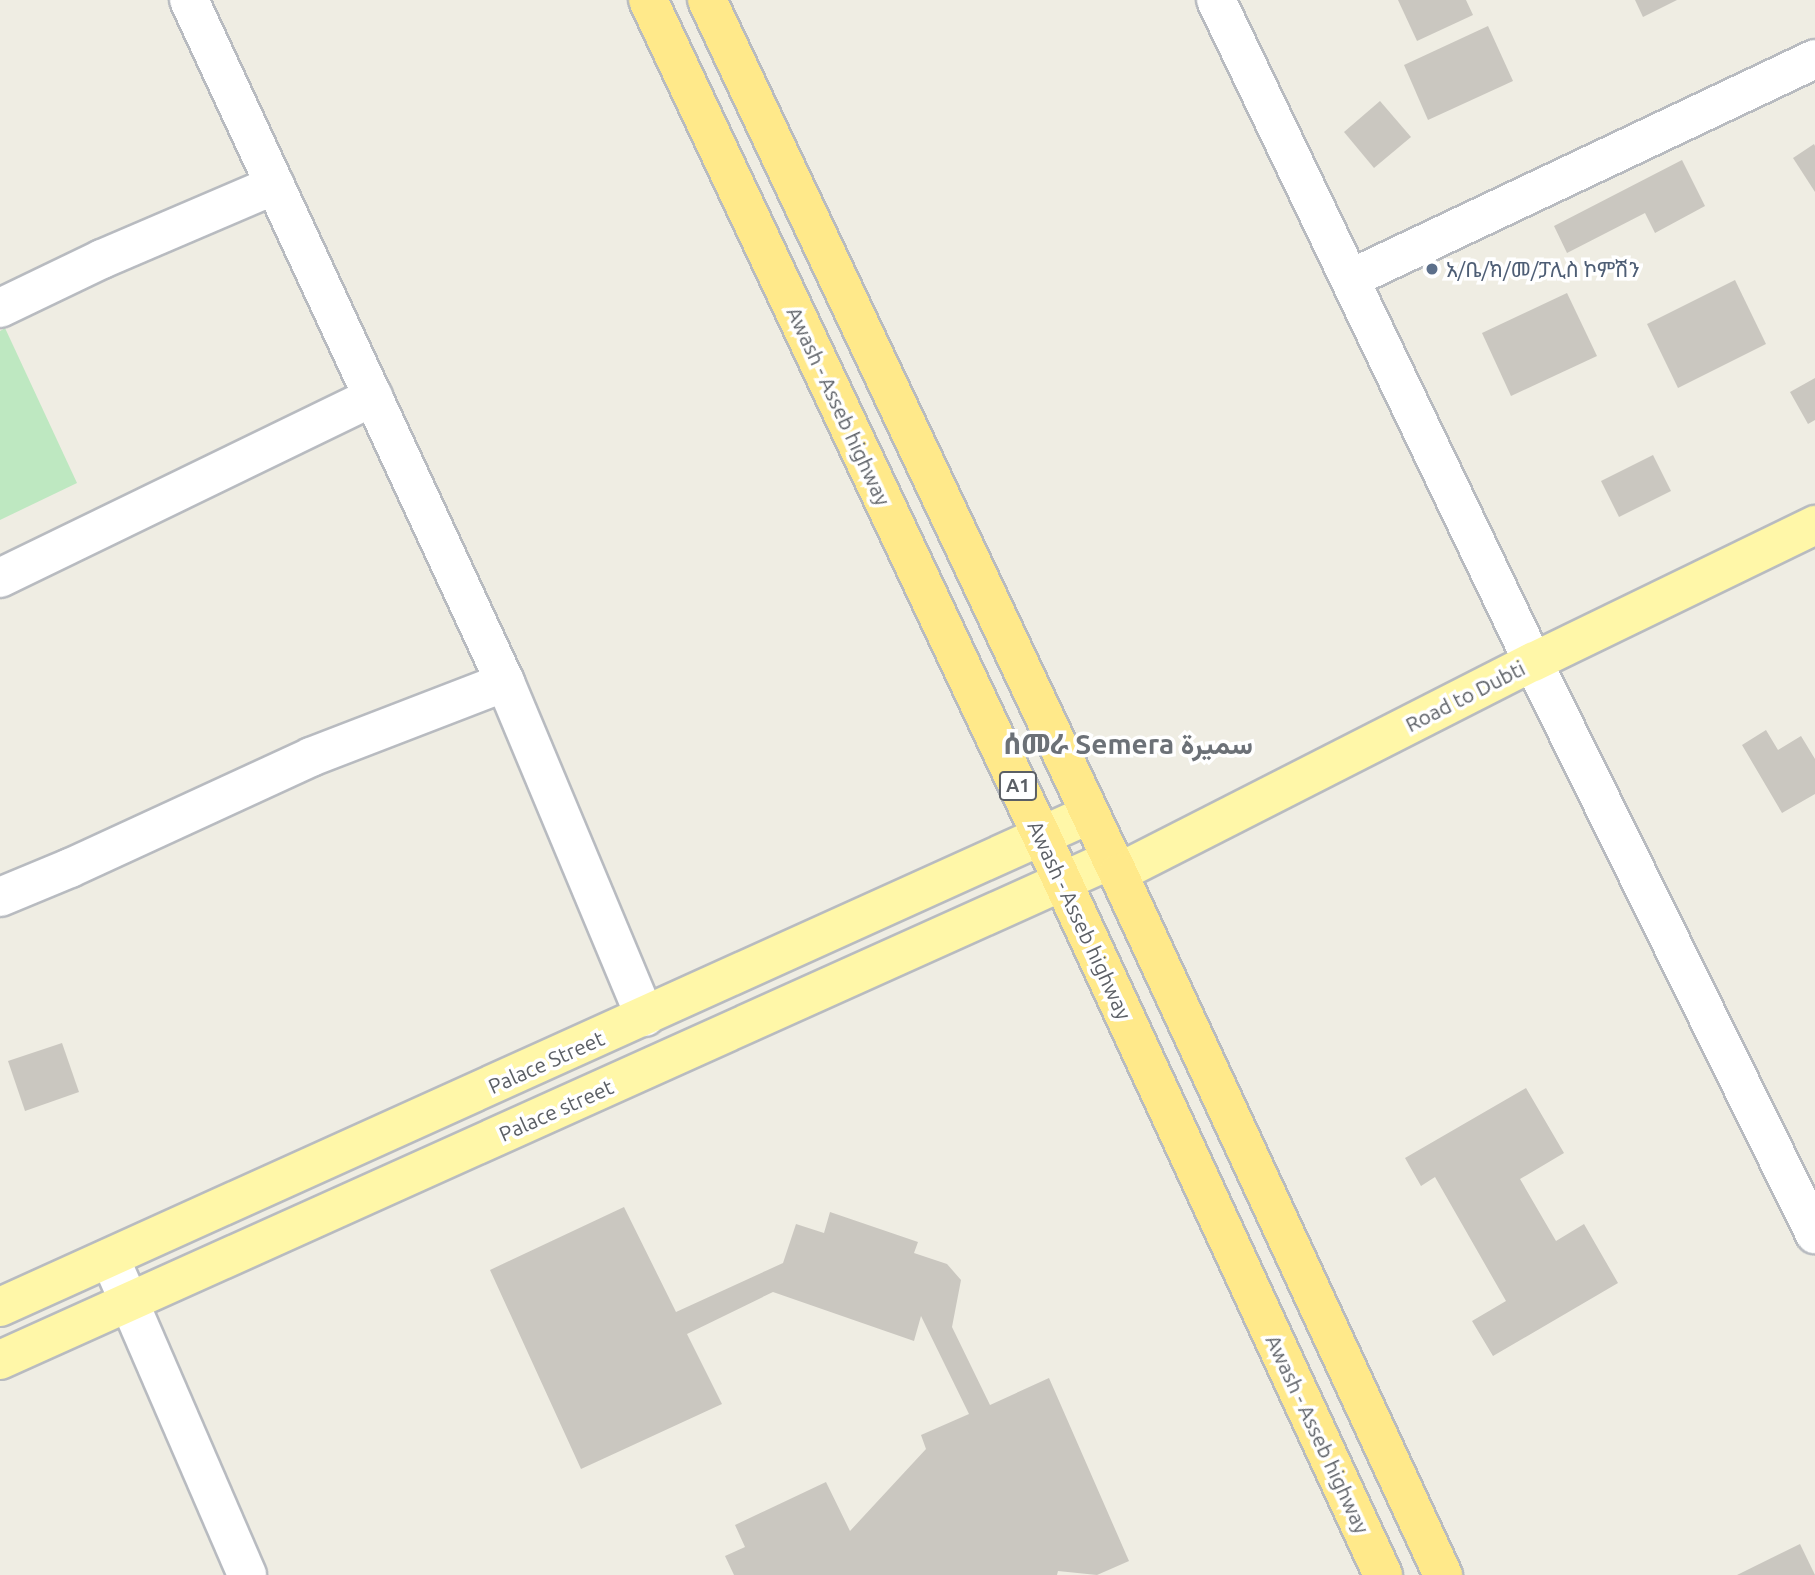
<!DOCTYPE html>
<html>
<head>
<meta charset="utf-8">
<style>
  body { margin:0 }
  #map { position:relative; width:1815px; height:1575px; overflow:hidden; background:#efede3; font-family:Ubuntu,Vazirmatn,"Noto Sans Ethiopic",sans-serif }
  div>[style] { position:absolute }
  .green>* { inset:0; background:#bee8c1 }
  .building>* { inset:0; background:#cac7c0 }
  .roads { filter:drop-shadow(2px 0 #b8bbc0) drop-shadow(-2px 0 #b8bbc0) drop-shadow(0 2px #b8bbc0) drop-shadow(0 -2px #b8bbc0) }
  .minor>* { height:38px; margin:-19px; padding:0 19px; transform-origin:19px; border-radius:19px; background:#fff }
  .major>* { height:38px; margin:-19px; padding:0 19px; transform-origin:19px; border-radius:19px; background:#fff7a8 }
  .highway>* { height:38px; margin:-19px; padding:0 19px; transform-origin:19px; border-radius:19px; background:#ffe98a }
  .dots>* { width:19px; height:19px; translate:-50% -50%; box-sizing:border-box; border:4px solid #fff; border-radius:50% }
  span { translate:-50% -50%; white-space:nowrap; text-align:center; line-height:1.15; -webkit-text-stroke:7px #fff; paint-order:stroke }
  .shield-label span { padding:2px 5px; background:#fff; border:2px solid; border-radius:5px; -webkit-text-stroke-width:0 }
  .shield-label { font-size:19px; color:#5b5f65; font-weight:700 }
  .service-label { font-size:21px; color:#4e5e75 }
  .left { translate:0 -50%; text-align:left }
  .street-label { font-size:21px; color:#5b5f65 }
  .district-label { font-size:28px; color:#6c7177; font-weight:700 }
</style>
</head>
<body>
<div id="map">
  <div class="green">
    <i style="clip-path:polygon(5px 328px,77px 483px,0 520px,0 331px)"></i>
  </div>
  <div class="building">
    <i style="clip-path:polygon(1398px 0,1466px 0,1473px 15px,1417px 41px)"></i>
    <i style="clip-path:polygon(1635px 0,1677px 0,1643px 17px)"></i>
    <i style="clip-path:polygon(1488px 26px,1513px 81px,1428px 120px,1404px 65px)"></i>
    <i style="clip-path:polygon(1380px 101px,1411px 137px,1374px 168px,1344px 132px)"></i>
    <i style="clip-path:polygon(1814px 144px,1815px 146px,1815px 192px,1793px 158px)"></i>
    <i style="clip-path:polygon(1682px 160px,1705px 206px,1655px 233px,1645px 213px,1567px 253px,1554px 226px)"></i>
    <i style="clip-path:polygon(1735px 280px,1766px 344px,1678px 388px,1647px 324px)"></i>
    <i style="clip-path:polygon(1567px 293px,1597px 356px,1511px 396px,1482px 333px)"></i>
    <i style="clip-path:polygon(1815px 378px,1815px 420px,1808px 424px,1790px 392px)"></i>
    <i style="clip-path:polygon(1653px 455px,1671px 491px,1619px 517px,1601px 481px)"></i>
    <i style="clip-path:polygon(1766px 730px,1778px 750px,1801px 736px,1815px 759px,1815px 794px,1782px 813px,1742px 745px)"></i>
    <i style="clip-path:polygon(62px 1043px,79px 1092px,25px 1111px,8px 1061px)"></i>
    <i style="clip-path:polygon(1526px 1088px,1564px 1153px,1520px 1179px,1556px 1241px,1584px 1224px,1618px 1283px,1493px 1356px,1472px 1321px,1506px 1301px,1435px 1177px,1421px 1186px,1405px 1158px)"></i>
    <i style="clip-path:polygon(624px 1207px,676px 1312px,783px 1263px,796px 1224px,824px 1233px,830px 1212px,918px 1242px,914px 1253px,947px 1264px,961px 1280px,952px 1327px,990px 1405px,1049px 1378px,1129px 1561px,1097px 1575px,1058px 1571px,1057px 1575px,734px 1575px,725px 1556px,745px 1547px,735px 1525px,826px 1482px,850px 1531px,926px 1449px,921px 1435px,969px 1414px,921px 1316px,914px 1341px,773px 1292px,687px 1334px,722px 1404px,581px 1469px,490px 1270px)"></i>
    <i style="clip-path:polygon(1800px 1544px,1815px 1575px,1737px 1575px)"></i>
  </div>
  <div class="roads">
    <div class="minor">
      <i style="left:189px;top:0;width:752px;rotate:65.14deg"></i>
      <i style="left:505px;top:682px;width:363px;rotate:67.3deg"></i>
      <i style="left:1216px;top:0;width:734px;rotate:64.41deg"></i>
      <i style="left:1533px;top:662px;width:638px;rotate:63.76deg"></i>
      <i style="left:1352px;top:278px;width:512px;rotate:-25.31deg"></i>
      <i style="left:0;top:308px;width:113px;rotate:-25.7deg"></i>
      <i style="left:102px;top:259px;width:188px;rotate:-23.2deg"></i>
      <i style="left:0;top:578px;width:415px;rotate:-25.9deg"></i>
      <i style="left:0;top:897px;width:76px;rotate:-22.5deg"></i>
      <i style="left:70px;top:868px;width:265px;rotate:-24.7deg"></i>
      <i style="left:311px;top:757px;width:208px;rotate:-21.1deg"></i>
      <i style="left:110px;top:1258px;width:345px;rotate:66.6deg"></i>
    </div>
    <div class="major">
      <i style="left:1118px;top:873px;width:466px;rotate:-27deg"></i>
      <i style="left:1533px;top:662px;width:314px;rotate:-25.9deg"></i>
      <i style="left:0;top:1307px;width:1196px;rotate:-24.34deg"></i>
      <i style="left:0;top:1360px;width:1220px;rotate:-24.25deg"></i>
    </div>
    <div class="highway">
      <i style="left:648px;top:0;width:925px;rotate:64.79deg"></i>
      <i style="left:1042px;top:837px;width:813px;rotate:65.2deg"></i>
      <i style="left:707px;top:0;width:965px;rotate:64.79deg"></i>
      <i style="left:1118px;top:873px;width:774px;rotate:65.16deg"></i>
    </div>
  </div>
  <div class="dots">
    <i style="left:1432px;top:269px;background:#5c6f8a"></i>
  </div>
  <div class="shield-label">
    <span style="left:1018px;top:786px">A1</span>
  </div>
  <div class="service-label">
    <span class="left" style="left:1446px;top:269px">አ/ቤ/ክ/መ/ፓሊስ ኮምሽን</span>
  </div>
  <div class="street-label">
    <span style="left:839px;top:406px;rotate:65deg">Awash - Asseb highway</span>
    <span style="left:1465px;top:696px;rotate:-27deg">Road to Dubti</span>
    <span style="left:1080px;top:920px;rotate:65deg">Awash - Asseb highway</span>
    <span style="left:546px;top:1062px;rotate:-24deg">Palace Street</span>
    <span style="left:556px;top:1110px;rotate:-24deg">Palace street</span>
    <span style="left:1318px;top:1434px;rotate:65deg">Awash - Asseb highway</span>
  </div>
  <div class="district-label">
    <span style="left:1128px;top:744px">ሰመራ Semera سميرة</span>
  </div>
</div>
</body>
</html>
